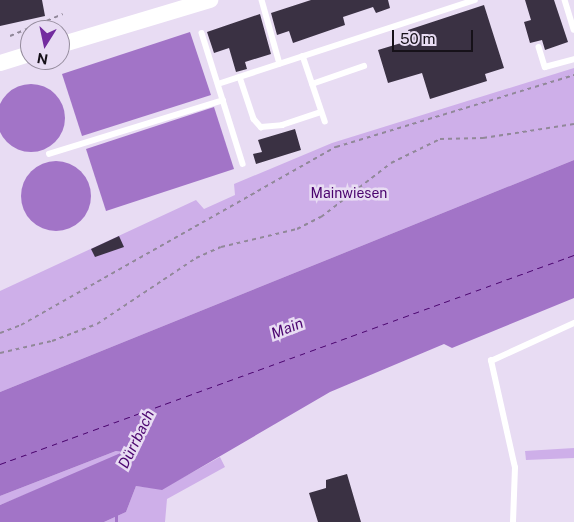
<!DOCTYPE html>
<html>
<head>
<meta charset="utf-8">
<style>
  body { margin:0 }
  #map { position:relative; width:574px; height:522px; overflow:hidden; background:#e8dcf3; font-family:"Public Sans",sans-serif }
  div>[style] { position:absolute }
  .green>* { inset:0; background:#ceafe9 }
  .water>* { inset:0; background:#a274c7 }
  .round { border-radius:50% }
  .stream>* { height:3px; margin:-1.5px; padding:0 1.5px; transform-origin:1.5px; border-radius:1.5px; background:#a274c7 }
  .ferry>* { height:1px; margin-top:-0.5px; transform-origin:0; background:repeating-linear-gradient(90deg,#4b056f 0 6px,transparent 0 11px) }
  .building>* { inset:0; background:#3a3143 }
  .path>* { height:2px; margin-top:-1px; transform-origin:0; background:repeating-linear-gradient(90deg,#918899 0 4px,transparent 0 8px) }
  .lane>* { height:5.5px; margin:-2.75px; padding:0 2.75px; transform-origin:2.75px; border-radius:2.75px; background:#fff }
  .secondary>* { height:16px; margin:-8px; padding:0 8px; transform-origin:8px; border-radius:8px; background:#fff }
  span { translate:-50% -50%; white-space:nowrap; text-align:center; line-height:1.15; -webkit-text-stroke:5px #e8dcf3; paint-order:stroke }
  .park-label { font-size:14px; color:#4a036d }
  .water-label { font-size:15px; color:#4b056f; font-style:italic }
  .north { position:absolute; left:20px; top:20px; width:50px; height:50px; box-sizing:border-box; background:#e8dcf3; border:1px solid #948b9c; border-radius:50%; rotate:190deg; font-size:14px; font-weight:700; line-height:20px; text-align:center; color:#161119 }
  .north::after { content:''; display:block; margin:auto; width:18px; height:22px; background:#732c9f; clip-path:polygon(50% 0,100% 100%,50% 72%,0 100%) }
  .scale { position:absolute; left:392px; top:30px; width:81px; height:22px; box-sizing:border-box; border:2px solid #161119; border-top:0; padding-left:6px; font-size:15px; line-height:18px; white-space:nowrap; color:#161119; -webkit-text-stroke:4px #e8dcf3; paint-order:stroke }
</style>
</head>
<body>
<div id="map">
  <div class="green">
    <i style="clip-path:polygon(574px 68px,574px 160px,0 392px,0 291px,196px 200px,204px 209px,235px 195px,234px 184px,332px 143px)"></i>
    <i style="clip-path:polygon(574px 448px,574px 458px,526px 460px,525px 451px)"></i>
    <i style="clip-path:polygon(116px 451px,123px 452px,122px 455px,0 505px,0 496px)"></i>
    <i style="clip-path:polygon(220px 457px,225px 467px,167px 499px,165px 522px,104px 522px,126px 512px,136px 486px,162px 489px)"></i>
  </div>
  <div class="water">
    <i style="clip-path:polygon(190px 32px,211px 95px,82px 136px,62px 74px)"></i>
    <i class="round" style="left:-3px;top:84px;width:68px;height:68px"></i>
    <i style="clip-path:polygon(214px 107px,234px 169px,106px 211px,86px 149px)"></i>
    <i style="clip-path:polygon(574px 160px,574px 298px,452px 348px,444px 344px,330px 392px,162px 490px,136px 486px,126px 512px,104px 522px,0 522px,0 505px,123px 452px,116px 451px,0 496px,0 392px)"></i>
    <i class="round" style="left:21px;top:161px;width:70px;height:70px"></i>
  </div>
  <div class="stream">
    <i style="left:116px;top:522px;width:9px;rotate:-90deg"></i>
  </div>
  <div class="ferry">
    <i style="left:0;top:464px;width:611px;rotate:-20.01deg"></i>
  </div>
  <div class="building">
    <i style="clip-path:polygon(0 0,42px 0,45px 16px,0 26px)"></i>
    <i style="clip-path:polygon(311px 0,388px 0,390px 8px,376px 13px,373px 7px,343px 17px,345px 25px,293px 43px,289px 31px,277px 35px,271px 13px)"></i>
    <i style="clip-path:polygon(525px 0,554px 0,568px 42px,545px 50px,542px 40px,530px 43px,524px 22px,531px 20px)"></i>
    <i style="clip-path:polygon(484px 5px,504px 68px,485px 74px,487px 81px,430px 99px,422px 73px,388px 83px,378px 50px,411px 40px,408px 30px)"></i>
    <i style="clip-path:polygon(260px 14px,271px 54px,245px 62px,247px 69px,236px 72px,229px 48px,214px 53px,207px 32px)"></i>
    <i style="clip-path:polygon(295px 129px,301px 150px,256px 164px,253px 154px,262px 152px,258px 140px)"></i>
    <i style="clip-path:polygon(119px 236px,124px 247px,95px 257px,91px 249px)"></i>
    <i style="clip-path:polygon(347px 474px,361px 522px,318px 522px,309px 493px,326px 488px,326px 480px)"></i>
  </div>
  <div class="path">
    <i style="left:10px;top:36px;width:57px;rotate:-22.5deg"></i>
    <i style="left:0;top:333px;width:22px;rotate:-21deg"></i>
    <i style="left:21px;top:325px;width:362px;rotate:-29.5deg"></i>
    <i style="left:336px;top:147px;width:249px;rotate:-16.8deg"></i>
    <i style="left:0;top:353px;width:53px;rotate:-13deg"></i>
    <i style="left:52px;top:341px;width:48px;rotate:-20.7deg"></i>
    <i style="left:97px;top:324px;width:119px;rotate:-33.7deg"></i>
    <i style="left:196px;top:258px;width:27px;rotate:-24deg"></i>
    <i style="left:221px;top:247px;width:78px;rotate:-13.3deg"></i>
    <i style="left:297px;top:229px;width:27px;rotate:-27deg"></i>
    <i style="left:321px;top:217px;width:88px;rotate:-37.6deg"></i>
    <i style="left:391px;top:163px;width:55px;rotate:-26.1deg"></i>
    <i style="left:440px;top:139px;width:43px;rotate:-1.3deg"></i>
    <i style="left:483px;top:138px;width:92px;rotate:-8.7deg"></i>
  </div>
  <div class="lane">
    <i style="left:262px;top:0;width:66px;rotate:74.3deg"></i>
    <i style="left:565px;top:0;width:31px;rotate:73deg"></i>
    <i style="left:202px;top:33px;width:137px;rotate:72.6deg"></i>
    <i style="left:539px;top:47px;width:21px;rotate:73deg"></i>
    <i style="left:545px;top:67px;width:30px;rotate:-15deg"></i>
    <i style="left:303px;top:56px;width:69px;rotate:71.3deg"></i>
    <i style="left:240px;top:77px;width:44px;rotate:71.6deg"></i>
    <i style="left:254px;top:119px;width:11px;rotate:49deg"></i>
    <i style="left:261px;top:127px;width:21px;rotate:-5deg"></i>
    <i style="left:282px;top:125px;width:41px;rotate:-18.4deg"></i>
    <i style="left:218px;top:84px;width:270px;rotate:-18.1deg"></i>
    <i style="left:312px;top:84px;width:55px;rotate:-19.1deg"></i>
    <i style="left:49px;top:154px;width:182px;rotate:-17.2deg"></i>
    <i style="left:513px;top:522px;width:54px;rotate:-87.9deg"></i>
    <i style="left:515px;top:468px;width:110px;rotate:-102.6deg"></i>
    <i style="left:491px;top:361px;width:91px;rotate:-24.6deg"></i>
  </div>
  <div class="secondary">
    <i style="left:60px;top:45px;width:157px;rotate:-16.7deg"></i>
    <i style="left:0;top:63px;width:31px;rotate:-17deg"></i>
  </div>
  <div class="park-label">
    <span style="left:349px;top:193px">Mainwiesen</span>
  </div>
  <div class="water-label">
    <span style="left:287px;top:328px;rotate:-21deg">Main</span>
    <span style="left:136px;top:439px;rotate:-64deg">Dürrbach</span>
  </div>
  <div class="north">N</div>
  <div class="scale">50 m</div>
</div>
</body>
</html>
